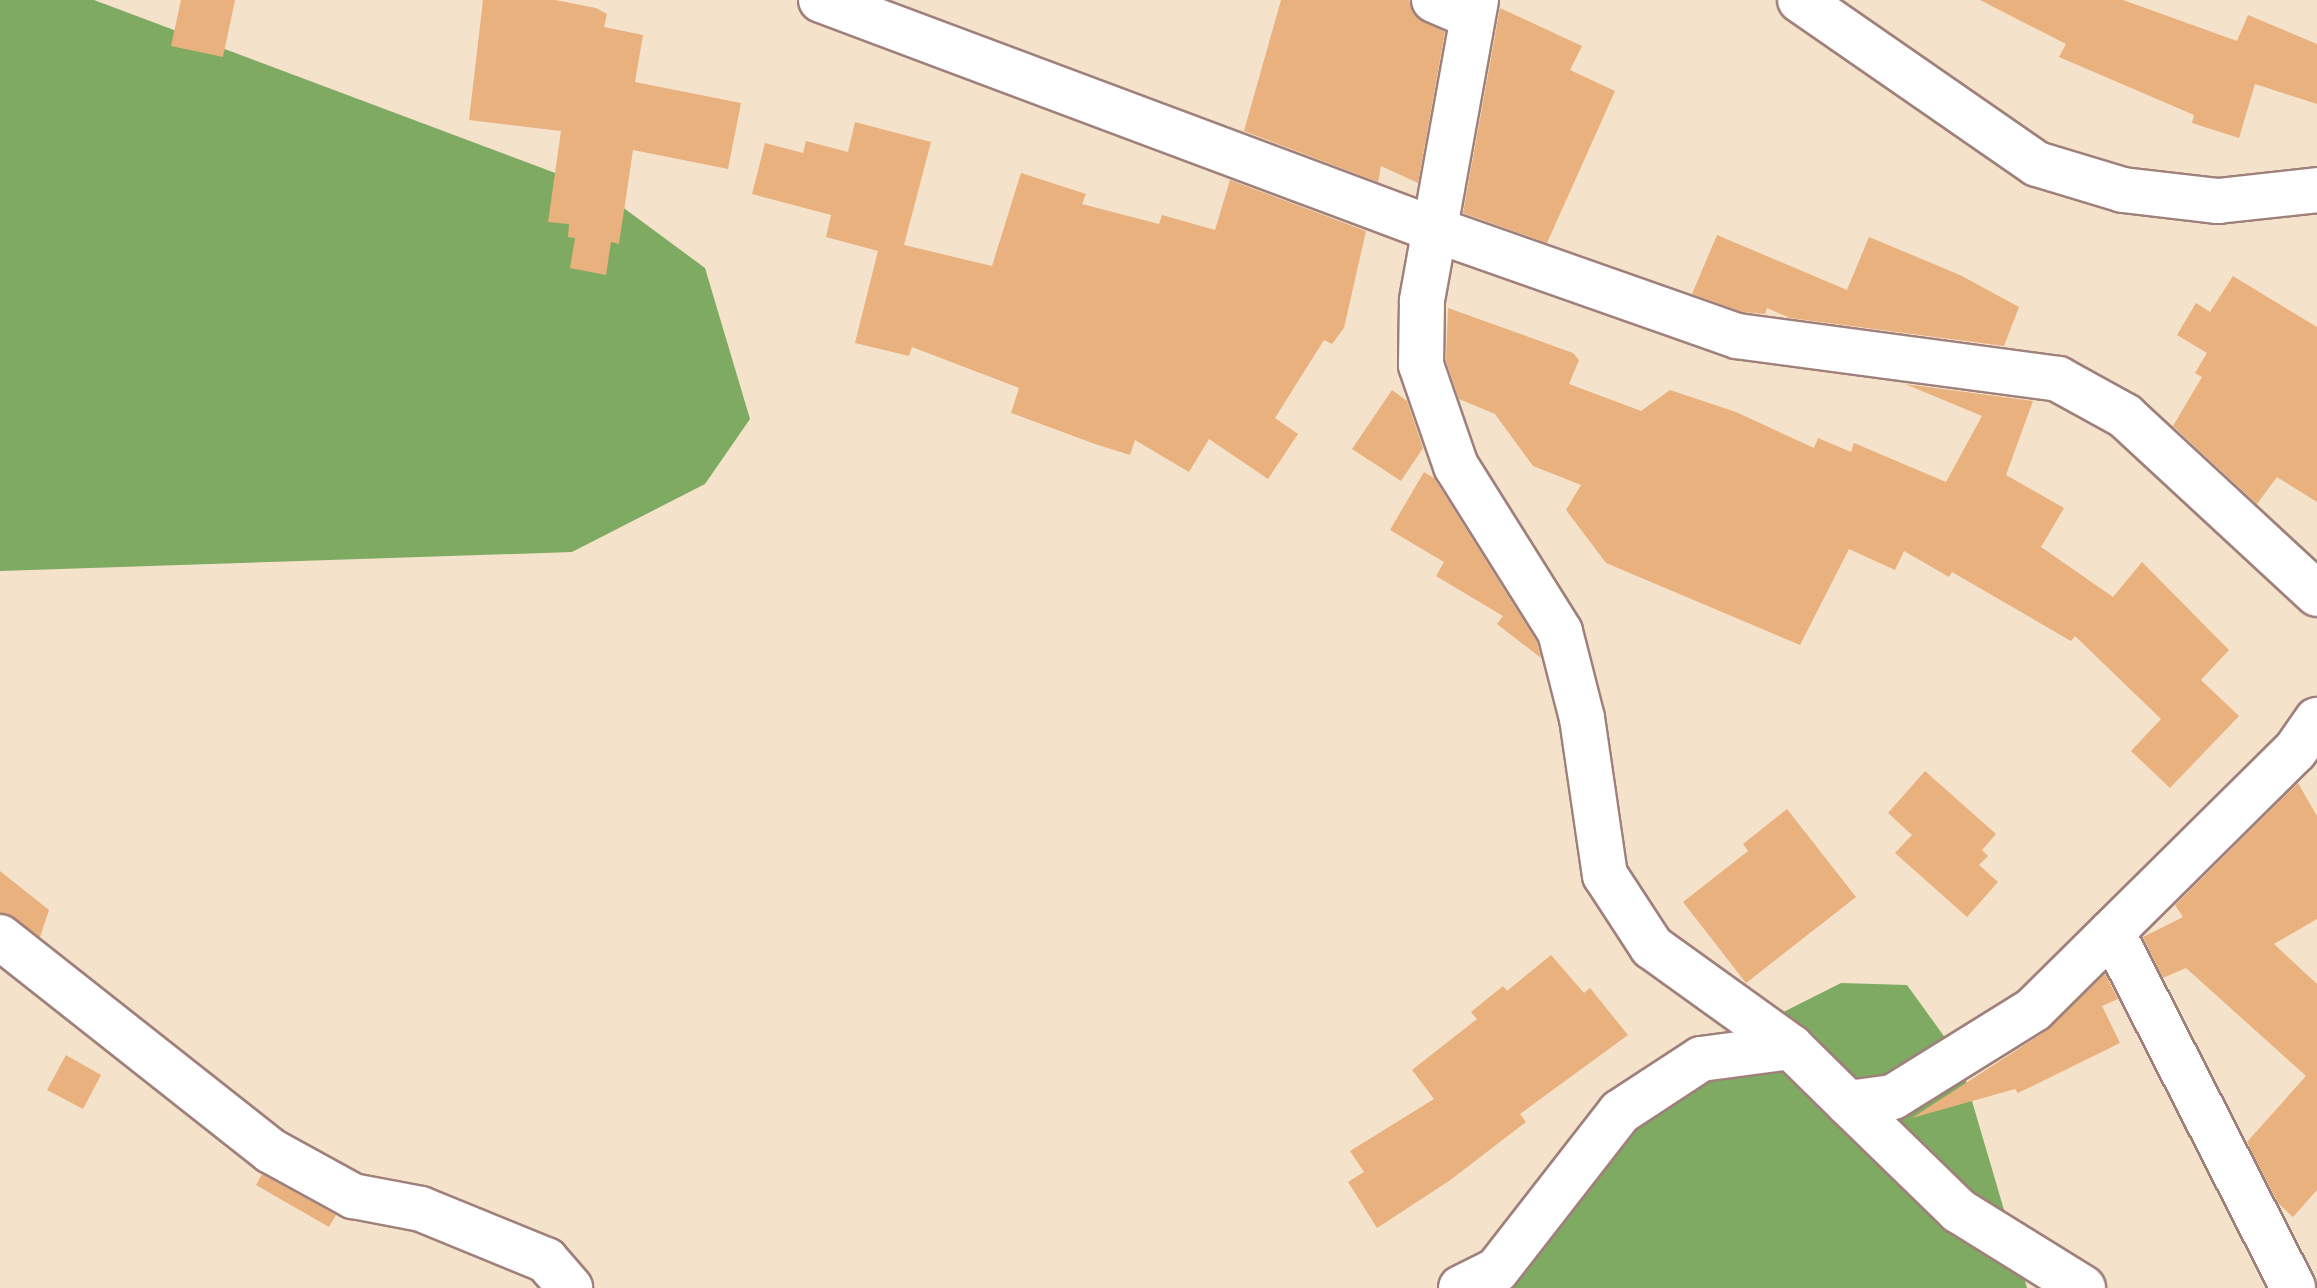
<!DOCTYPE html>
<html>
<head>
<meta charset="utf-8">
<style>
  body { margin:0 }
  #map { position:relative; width:2317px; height:1288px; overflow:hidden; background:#f5e2cb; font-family:"Balsamiq Sans",sans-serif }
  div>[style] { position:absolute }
  .forest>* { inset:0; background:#7eaa62 }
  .building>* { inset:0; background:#e9b17e }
  .roads { filter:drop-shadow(2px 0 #a0807b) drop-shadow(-2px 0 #a0807b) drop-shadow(0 2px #a0807b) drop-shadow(0 -2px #a0807b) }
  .minor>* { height:44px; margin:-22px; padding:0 22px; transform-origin:22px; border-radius:22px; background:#fff }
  span { translate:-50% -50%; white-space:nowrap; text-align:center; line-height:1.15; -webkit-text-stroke:8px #f7f3e8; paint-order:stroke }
</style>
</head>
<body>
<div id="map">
  <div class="forest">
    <i style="clip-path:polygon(0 0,94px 0,598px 189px,705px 268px,750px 419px,705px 484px,572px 552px,0 571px)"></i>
    <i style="clip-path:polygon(1841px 983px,1907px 985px,1959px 1057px,2027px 1288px,1449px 1288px,1752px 1028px)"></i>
  </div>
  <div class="building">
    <i style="clip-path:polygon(181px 0,235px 0,223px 57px,171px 46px)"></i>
    <i style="clip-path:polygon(483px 0,555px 0,596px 8px,607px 14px,604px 27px,643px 35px,635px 82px,741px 103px,728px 169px,633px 150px,619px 244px,611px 242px,606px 275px,570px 268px,575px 238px,568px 237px,569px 224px,548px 222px,561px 131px,469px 120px)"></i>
    <i style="clip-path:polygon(1281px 0,1409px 0,1414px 15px,1445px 32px,1418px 183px,1381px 166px,1378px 182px,1244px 131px)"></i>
    <i style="clip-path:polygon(1980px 0,2123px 0,2237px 41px,2248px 15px,2317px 44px,2317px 104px,2255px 84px,2239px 138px,2192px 123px,2194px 115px,2059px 57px,2066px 44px)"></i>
    <i style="clip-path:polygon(1500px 8px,1582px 46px,1570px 70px,1615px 91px,1547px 243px,1463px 213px)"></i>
    <i style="clip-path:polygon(855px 122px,931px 142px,904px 245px,992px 266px,1021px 173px,1086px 194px,1082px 204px,1159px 224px,1162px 215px,1215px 230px,1230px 180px,1366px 231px,1344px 328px,1332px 344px,1324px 340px,1275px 418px,1298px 434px,1268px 479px,1209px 439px,1189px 472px,1135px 440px,1130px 455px,1095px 444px,1011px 413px,1019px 388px,912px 347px,909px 356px,855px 343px,878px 251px,826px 237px,831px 215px,752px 194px,765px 143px,803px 153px,806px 141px,848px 152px)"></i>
    <i style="clip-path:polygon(1717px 235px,1847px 290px,1869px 237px,1960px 275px,2019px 307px,2004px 346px,1790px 318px,1767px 308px,1765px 314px,1743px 312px,1692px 294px)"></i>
    <i style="clip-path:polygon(2233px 276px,2317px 327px,2317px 502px,2277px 477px,2257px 504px,2173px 426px,2202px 377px,2195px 373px,2207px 353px,2177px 335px,2196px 303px,2210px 312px)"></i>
    <i style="clip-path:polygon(1448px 308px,1573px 353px,1579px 360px,1569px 384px,1641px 411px,1670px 390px,1736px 412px,1814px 448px,1818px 438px,1851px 452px,1854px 443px,1946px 482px,1982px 416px,1905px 384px,2033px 401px,2006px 475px,2064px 508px,2041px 547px,2113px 597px,2142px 562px,2229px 650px,2201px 680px,2239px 716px,2170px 788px,2131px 751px,2161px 719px,2075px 636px,2071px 641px,1952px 572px,1949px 577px,1904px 551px,1895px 570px,1849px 549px,1800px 645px,1606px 563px,1566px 510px,1581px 485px,1533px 466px,1495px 414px,1459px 399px,1446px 361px)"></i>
    <i style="clip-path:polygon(1392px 390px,1407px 401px,1423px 448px,1401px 481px,1352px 449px)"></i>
    <i style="clip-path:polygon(1424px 472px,1434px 478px,1537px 642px,1541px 658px,1497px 624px,1503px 616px,1436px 576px,1444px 562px,1390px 530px)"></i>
    <i style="clip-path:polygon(1925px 771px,1996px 834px,1982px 850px,1988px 856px,1979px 865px,1998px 882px,1967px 917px,1895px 853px,1912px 835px,1888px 813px)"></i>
    <i style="clip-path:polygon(2298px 783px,2317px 816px,2317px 919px,2274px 944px,2317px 984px,2317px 1190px,2293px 1217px,2278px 1203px,2247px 1142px,2306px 1076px,2186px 968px,2163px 978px,2143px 937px,2183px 917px,2175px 905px)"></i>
    <i style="clip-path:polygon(1787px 809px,1856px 897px,1746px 983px,1683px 902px,1748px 851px,1743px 844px)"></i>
    <i style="clip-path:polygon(0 871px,49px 910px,40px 937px,0 913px)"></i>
    <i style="clip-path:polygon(1551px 955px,1584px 993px,1590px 988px,1628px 1035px,1520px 1114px,1526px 1122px,1449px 1181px,1377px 1228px,1348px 1182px,1364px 1172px,1350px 1151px,1434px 1099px,1412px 1070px,1477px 1019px,1471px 1012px,1503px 986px,1507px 991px)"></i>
    <i style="clip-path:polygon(2105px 974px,2118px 999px,2102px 1006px,2120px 1043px,2018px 1093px,2015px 1089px,1912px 1118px,2046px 1031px)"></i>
    <i style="clip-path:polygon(66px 1055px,101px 1075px,83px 1109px,47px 1090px)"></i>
    <i style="clip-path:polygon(262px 1174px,336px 1215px,329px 1227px,256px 1185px)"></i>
  </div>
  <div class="roads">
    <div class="minor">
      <i style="left:821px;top:0;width:653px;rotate:20.51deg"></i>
      <i style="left:1433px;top:229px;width:322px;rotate:19.4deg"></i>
      <i style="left:1737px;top:336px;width:324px;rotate:7.6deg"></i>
      <i style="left:2058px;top:379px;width:77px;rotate:28.9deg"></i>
      <i style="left:2125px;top:416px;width:262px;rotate:42.8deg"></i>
      <i style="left:1434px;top:0;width:40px;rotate:23.4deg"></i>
      <i style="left:1476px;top:0;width:306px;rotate:100.2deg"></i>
      <i style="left:1422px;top:301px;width:64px;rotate:90.9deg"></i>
      <i style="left:1421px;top:365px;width:107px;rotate:70.9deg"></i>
      <i style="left:1456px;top:466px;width:196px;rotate:57.9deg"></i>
      <i style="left:1560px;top:632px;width:89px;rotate:75.7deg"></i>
      <i style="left:1582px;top:718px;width:159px;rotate:81.7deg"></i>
      <i style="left:1605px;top:875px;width:86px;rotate:56.9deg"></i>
      <i style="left:1652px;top:947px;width:171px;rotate:35.7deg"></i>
      <i style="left:1800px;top:0;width:288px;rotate:34.7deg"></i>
      <i style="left:2037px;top:164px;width:90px;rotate:16.8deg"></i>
      <i style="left:2123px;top:190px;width:96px;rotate:6.6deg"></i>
      <i style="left:2218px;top:201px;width:100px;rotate:-6.3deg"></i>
      <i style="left:2112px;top:932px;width:399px;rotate:63deg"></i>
      <i style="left:0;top:937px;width:345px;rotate:38.3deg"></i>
      <i style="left:271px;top:1151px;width:94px;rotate:28.8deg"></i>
      <i style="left:353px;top:1196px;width:69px;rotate:10.8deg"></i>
      <i style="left:421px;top:1209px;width:135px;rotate:22.2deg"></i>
      <i style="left:546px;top:1260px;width:37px;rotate:49deg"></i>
      <i style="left:1848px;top:1103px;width:155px;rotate:44.2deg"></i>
      <i style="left:1959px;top:1211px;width:146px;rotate:31.8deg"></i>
      <i style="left:1461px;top:1288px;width:40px;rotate:-26.6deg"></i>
      <i style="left:1497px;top:1270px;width:200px;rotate:-52.1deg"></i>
      <i style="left:1620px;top:1112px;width:97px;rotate:-33.2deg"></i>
      <i style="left:1701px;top:1059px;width:91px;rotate:-7.6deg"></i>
      <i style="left:1791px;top:1047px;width:80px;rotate:44.5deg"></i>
      <i style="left:1848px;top:1103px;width:45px;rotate:-7.6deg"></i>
      <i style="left:1893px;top:1097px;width:165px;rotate:-31.9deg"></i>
      <i style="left:2033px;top:1010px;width:368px;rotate:-44.7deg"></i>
      <i style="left:2295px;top:751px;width:38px;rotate:-55deg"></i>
    </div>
  </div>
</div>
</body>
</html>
